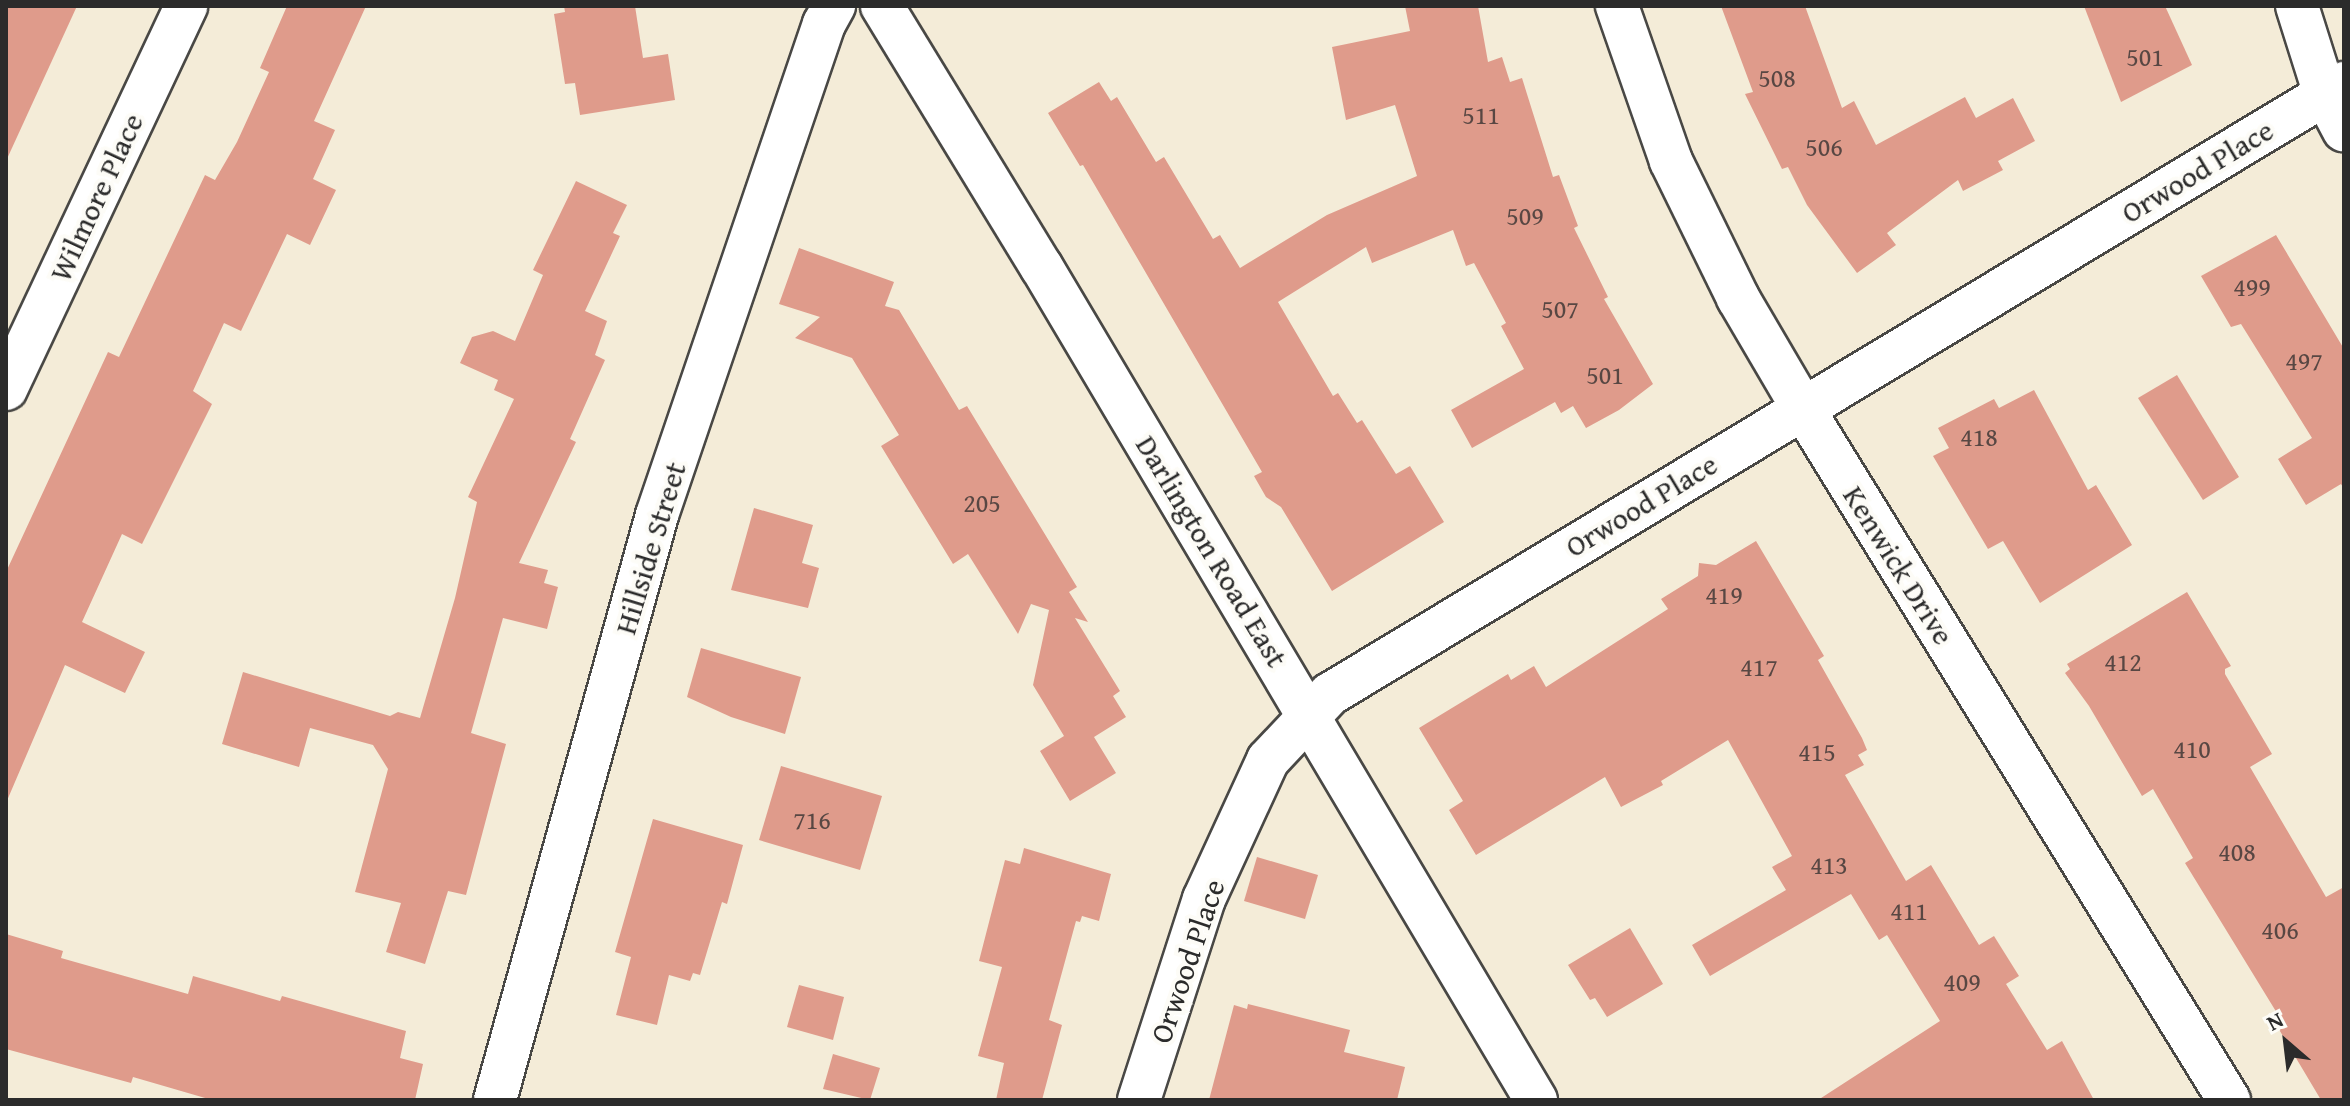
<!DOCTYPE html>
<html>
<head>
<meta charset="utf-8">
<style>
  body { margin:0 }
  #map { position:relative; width:2350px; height:1106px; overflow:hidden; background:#f4ecd8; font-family:"Gentium Book Plus",serif }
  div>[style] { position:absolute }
  .building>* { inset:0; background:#df9b8b }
  .roads { filter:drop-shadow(2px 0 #494845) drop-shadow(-2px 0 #494845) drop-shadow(0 2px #494845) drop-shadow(0 -2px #494845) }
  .minor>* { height:42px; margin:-21px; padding:0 21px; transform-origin:21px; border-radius:21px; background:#fff }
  span { translate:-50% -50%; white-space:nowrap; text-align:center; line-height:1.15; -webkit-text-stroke:8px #fdfcf7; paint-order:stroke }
  .number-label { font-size:26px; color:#584743 }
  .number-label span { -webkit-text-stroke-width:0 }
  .street-label { font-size:30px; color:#2b2b2b }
  .frame { position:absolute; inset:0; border:8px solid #2b2b2b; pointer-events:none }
  .north { position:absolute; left:2246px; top:1002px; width:80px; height:80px; -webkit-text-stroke:6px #fdfcf7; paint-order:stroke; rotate:332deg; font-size:22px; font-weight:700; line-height:32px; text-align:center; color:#2b2b2b }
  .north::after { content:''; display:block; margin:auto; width:28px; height:36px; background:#2b2b2b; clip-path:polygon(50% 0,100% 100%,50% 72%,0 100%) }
</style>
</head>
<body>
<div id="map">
  <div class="building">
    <i style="clip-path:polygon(6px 6px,77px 6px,6px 161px)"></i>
    <i style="clip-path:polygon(287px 6px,366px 6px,314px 121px,335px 130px,313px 179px,336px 190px,310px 245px,287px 234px,241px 331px,224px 323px,193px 391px,212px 404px,142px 544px,122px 534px,82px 622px,145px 652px,125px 693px,65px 665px,6px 803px,6px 572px,108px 352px,119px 357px,205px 175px,215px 180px,237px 142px,269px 72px,260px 68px)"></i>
    <i style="clip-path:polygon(564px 6px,635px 6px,643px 58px,668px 54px,675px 100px,580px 115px,575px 83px,565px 84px,554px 14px,565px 12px)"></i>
    <i style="clip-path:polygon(1405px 6px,1478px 6px,1488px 62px,1502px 57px,1510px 82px,1522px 78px,1553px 177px,1559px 175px,1578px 226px,1574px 228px,1608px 297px,1604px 299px,1653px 384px,1619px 410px,1586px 428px,1573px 406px,1561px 413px,1555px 402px,1472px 448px,1451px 410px,1524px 369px,1501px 326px,1506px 323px,1474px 263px,1466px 266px,1453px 230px,1372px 263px,1366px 247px,1278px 302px,1333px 396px,1338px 393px,1357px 423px,1362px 420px,1396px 474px,1410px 466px,1444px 522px,1332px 591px,1281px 507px,1266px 497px,1254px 476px,1262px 472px,1083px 165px,1080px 166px,1048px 113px,1099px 82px,1111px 101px,1117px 97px,1156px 162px,1164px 157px,1213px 239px,1220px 235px,1240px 268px,1327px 215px,1417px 176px,1395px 105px,1346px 120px,1332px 47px,1410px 31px)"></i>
    <i style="clip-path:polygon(1721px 6px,1805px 6px,1842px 108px,1854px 101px,1876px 145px,1965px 97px,1976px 118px,2013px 98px,2035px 141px,1998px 161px,2003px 170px,1963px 191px,1958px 180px,1887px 233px,1896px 245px,1857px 273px,1807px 205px,1788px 167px,1782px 169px,1745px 94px,1753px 92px)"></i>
    <i style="clip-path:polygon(2084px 6px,2165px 6px,2192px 65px,2121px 102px)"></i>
    <i style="clip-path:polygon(576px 181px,627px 205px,613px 233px,620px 236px,585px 311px,607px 321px,595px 355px,605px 360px,570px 439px,576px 442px,519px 563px,548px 570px,544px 583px,558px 587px,547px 629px,503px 618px,471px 733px,506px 744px,466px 895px,448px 891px,425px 964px,386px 952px,401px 903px,355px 892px,388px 769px,373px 745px,310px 728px,299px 767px,222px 744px,243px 672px,390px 716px,398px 712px,420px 718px,455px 598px,477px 502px,468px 497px,514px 399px,494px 390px,498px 380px,460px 363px,472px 337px,493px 331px,515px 341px,543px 275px,533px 270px)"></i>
    <i style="clip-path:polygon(2276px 235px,2344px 349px,2344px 489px,2341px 484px,2306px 505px,2278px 459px,2312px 438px,2241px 324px,2231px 327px,2201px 276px)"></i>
    <i style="clip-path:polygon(799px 248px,894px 282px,885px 306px,899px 310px,959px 410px,967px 406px,1077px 587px,1069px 592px,1088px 622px,1075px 618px,1120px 691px,1113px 696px,1126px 717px,1094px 737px,1116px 773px,1070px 801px,1040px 751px,1064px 736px,1033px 685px,1049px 610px,1031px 604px,1018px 634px,968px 554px,953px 564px,881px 446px,899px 435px,852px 358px,795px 338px,820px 317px,779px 304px)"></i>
    <i style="clip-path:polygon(2177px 375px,2239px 477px,2203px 500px,2138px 398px)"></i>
    <i style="clip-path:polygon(2034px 390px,2088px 490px,2096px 485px,2132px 545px,2040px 603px,2003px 541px,1988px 549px,1933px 456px,1949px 448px,1938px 428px,1994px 399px,1999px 408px)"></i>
    <i style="clip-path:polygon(754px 508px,813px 525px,802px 563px,819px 568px,808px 608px,731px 590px)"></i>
    <i style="clip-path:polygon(1756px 541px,1824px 656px,1818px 660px,1862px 738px,1867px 750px,1858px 755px,1864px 765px,1845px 775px,1906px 881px,1931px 865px,1979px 945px,1994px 936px,2019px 976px,2006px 984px,2047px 1050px,2062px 1041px,2094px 1100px,1818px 1100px,1940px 1021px,1887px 935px,1879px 940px,1851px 894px,1710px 976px,1692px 945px,1786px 890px,1772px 867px,1792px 856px,1728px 740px,1661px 781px,1663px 785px,1621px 807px,1605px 777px,1476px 855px,1449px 810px,1463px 801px,1419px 728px,1508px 674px,1511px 680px,1534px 666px,1546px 687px,1668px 609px,1661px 599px,1698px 576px,1699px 563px,1716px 565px)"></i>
    <i style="clip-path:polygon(2187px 592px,2231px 666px,2225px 669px,2225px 674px,2272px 754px,2250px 767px,2326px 897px,2344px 887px,2344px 1100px,2321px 1100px,2274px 1021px,2280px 1018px,2185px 863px,2193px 858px,2153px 789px,2142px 796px,2089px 706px,2065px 673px,2070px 669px,2067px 664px)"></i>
    <i style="clip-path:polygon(701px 648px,801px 677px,785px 734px,731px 717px,687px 697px)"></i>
    <i style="clip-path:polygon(781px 766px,882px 796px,860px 870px,759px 840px)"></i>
    <i style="clip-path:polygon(653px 819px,743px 845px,727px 904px,722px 902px,700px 975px,693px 973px,690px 981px,669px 975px,657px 1025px,616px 1015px,631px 957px,615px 952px)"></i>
    <i style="clip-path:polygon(1024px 848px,1111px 874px,1099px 921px,1082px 916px,1080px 922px,1076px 921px,1049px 1020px,1062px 1025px,1042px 1100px,996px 1100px,1004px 1063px,978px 1056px,1002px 967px,979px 961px,1005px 860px,1020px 864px)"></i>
    <i style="clip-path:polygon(1257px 857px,1318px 875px,1305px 919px,1244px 901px)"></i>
    <i style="clip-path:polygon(1630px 928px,1663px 984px,1607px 1017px,1595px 998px,1590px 1000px,1568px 965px)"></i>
    <i style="clip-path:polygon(6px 934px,63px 951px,61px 958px,188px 994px,193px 976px,280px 1001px,282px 996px,406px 1031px,400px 1058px,423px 1064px,415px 1100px,212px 1100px,133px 1077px,131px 1083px,6px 1049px)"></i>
    <i style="clip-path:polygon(799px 985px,844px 997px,833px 1040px,787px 1027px)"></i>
    <i style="clip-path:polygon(1248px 1004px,1350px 1030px,1344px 1052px,1405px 1067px,1397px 1100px,1209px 1100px,1234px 1005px,1247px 1009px)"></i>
    <i style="clip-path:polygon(833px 1054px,880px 1068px,870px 1100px,823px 1089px)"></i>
  </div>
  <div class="roads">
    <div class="minor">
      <i style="left:882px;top:6px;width:305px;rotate:58.6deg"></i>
      <i style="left:1041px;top:266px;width:970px;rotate:59.31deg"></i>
      <i style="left:1617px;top:6px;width:164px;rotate:70.8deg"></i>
      <i style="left:1671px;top:161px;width:153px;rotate:63.9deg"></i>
      <i style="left:1738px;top:298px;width:126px;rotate:59.6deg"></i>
      <i style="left:1802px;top:407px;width:814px;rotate:58.36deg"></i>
      <i style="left:2297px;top:6px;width:93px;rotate:72.5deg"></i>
      <i style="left:2325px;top:95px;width:40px;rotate:62deg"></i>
      <i style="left:6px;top:389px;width:423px;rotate:-64.8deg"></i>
      <i style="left:495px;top:1100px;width:607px;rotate:-74.52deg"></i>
      <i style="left:657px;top:515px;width:519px;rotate:-71.22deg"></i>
      <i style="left:824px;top:24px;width:21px;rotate:-61deg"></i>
      <i style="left:1139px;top:1100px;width:211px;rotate:-72.1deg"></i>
      <i style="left:1204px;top:899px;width:153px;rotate:-65.3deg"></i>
      <i style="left:1268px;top:760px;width:91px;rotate:-46.8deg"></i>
      <i style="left:1330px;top:694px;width:1184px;rotate:-31.07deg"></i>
    </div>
  </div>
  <div class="number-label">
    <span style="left:2145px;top:57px">501</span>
    <span style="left:1777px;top:78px">508</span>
    <span style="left:1481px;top:115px">511</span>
    <span style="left:1824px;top:147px">506</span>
    <span style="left:1525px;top:216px">509</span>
    <span style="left:2252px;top:287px">499</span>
    <span style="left:1560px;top:309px">507</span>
    <span style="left:2304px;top:361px">497</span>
    <span style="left:1605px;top:375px">501</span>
    <span style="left:1979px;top:437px">418</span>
    <span style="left:982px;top:503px">205</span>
    <span style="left:1724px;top:595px">419</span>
    <span style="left:2123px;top:662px">412</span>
    <span style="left:1759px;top:667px">417</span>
    <span style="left:2192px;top:749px">410</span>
    <span style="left:1817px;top:752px">415</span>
    <span style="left:812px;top:820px">716</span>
    <span style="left:2237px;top:852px">408</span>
    <span style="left:1829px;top:865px">413</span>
    <span style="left:1909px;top:911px">411</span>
    <span style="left:2280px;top:930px">406</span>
    <span style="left:1962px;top:982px">409</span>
  </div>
  <div class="street-label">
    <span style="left:2197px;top:171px;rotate:-31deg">Orwood Place</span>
    <span style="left:96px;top:197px;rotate:-65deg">Wilmore Place</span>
    <span style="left:1641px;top:505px;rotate:-31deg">Orwood Place</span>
    <span style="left:650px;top:548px;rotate:-73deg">Hillside Street</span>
    <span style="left:1212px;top:551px;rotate:59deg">Darlington Road East</span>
    <span style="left:1899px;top:565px;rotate:58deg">Kenwick Drive</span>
    <span style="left:1187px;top:961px;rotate:-71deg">Orwood Place</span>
  </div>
  <div class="frame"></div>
  <div class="north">N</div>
</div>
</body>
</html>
